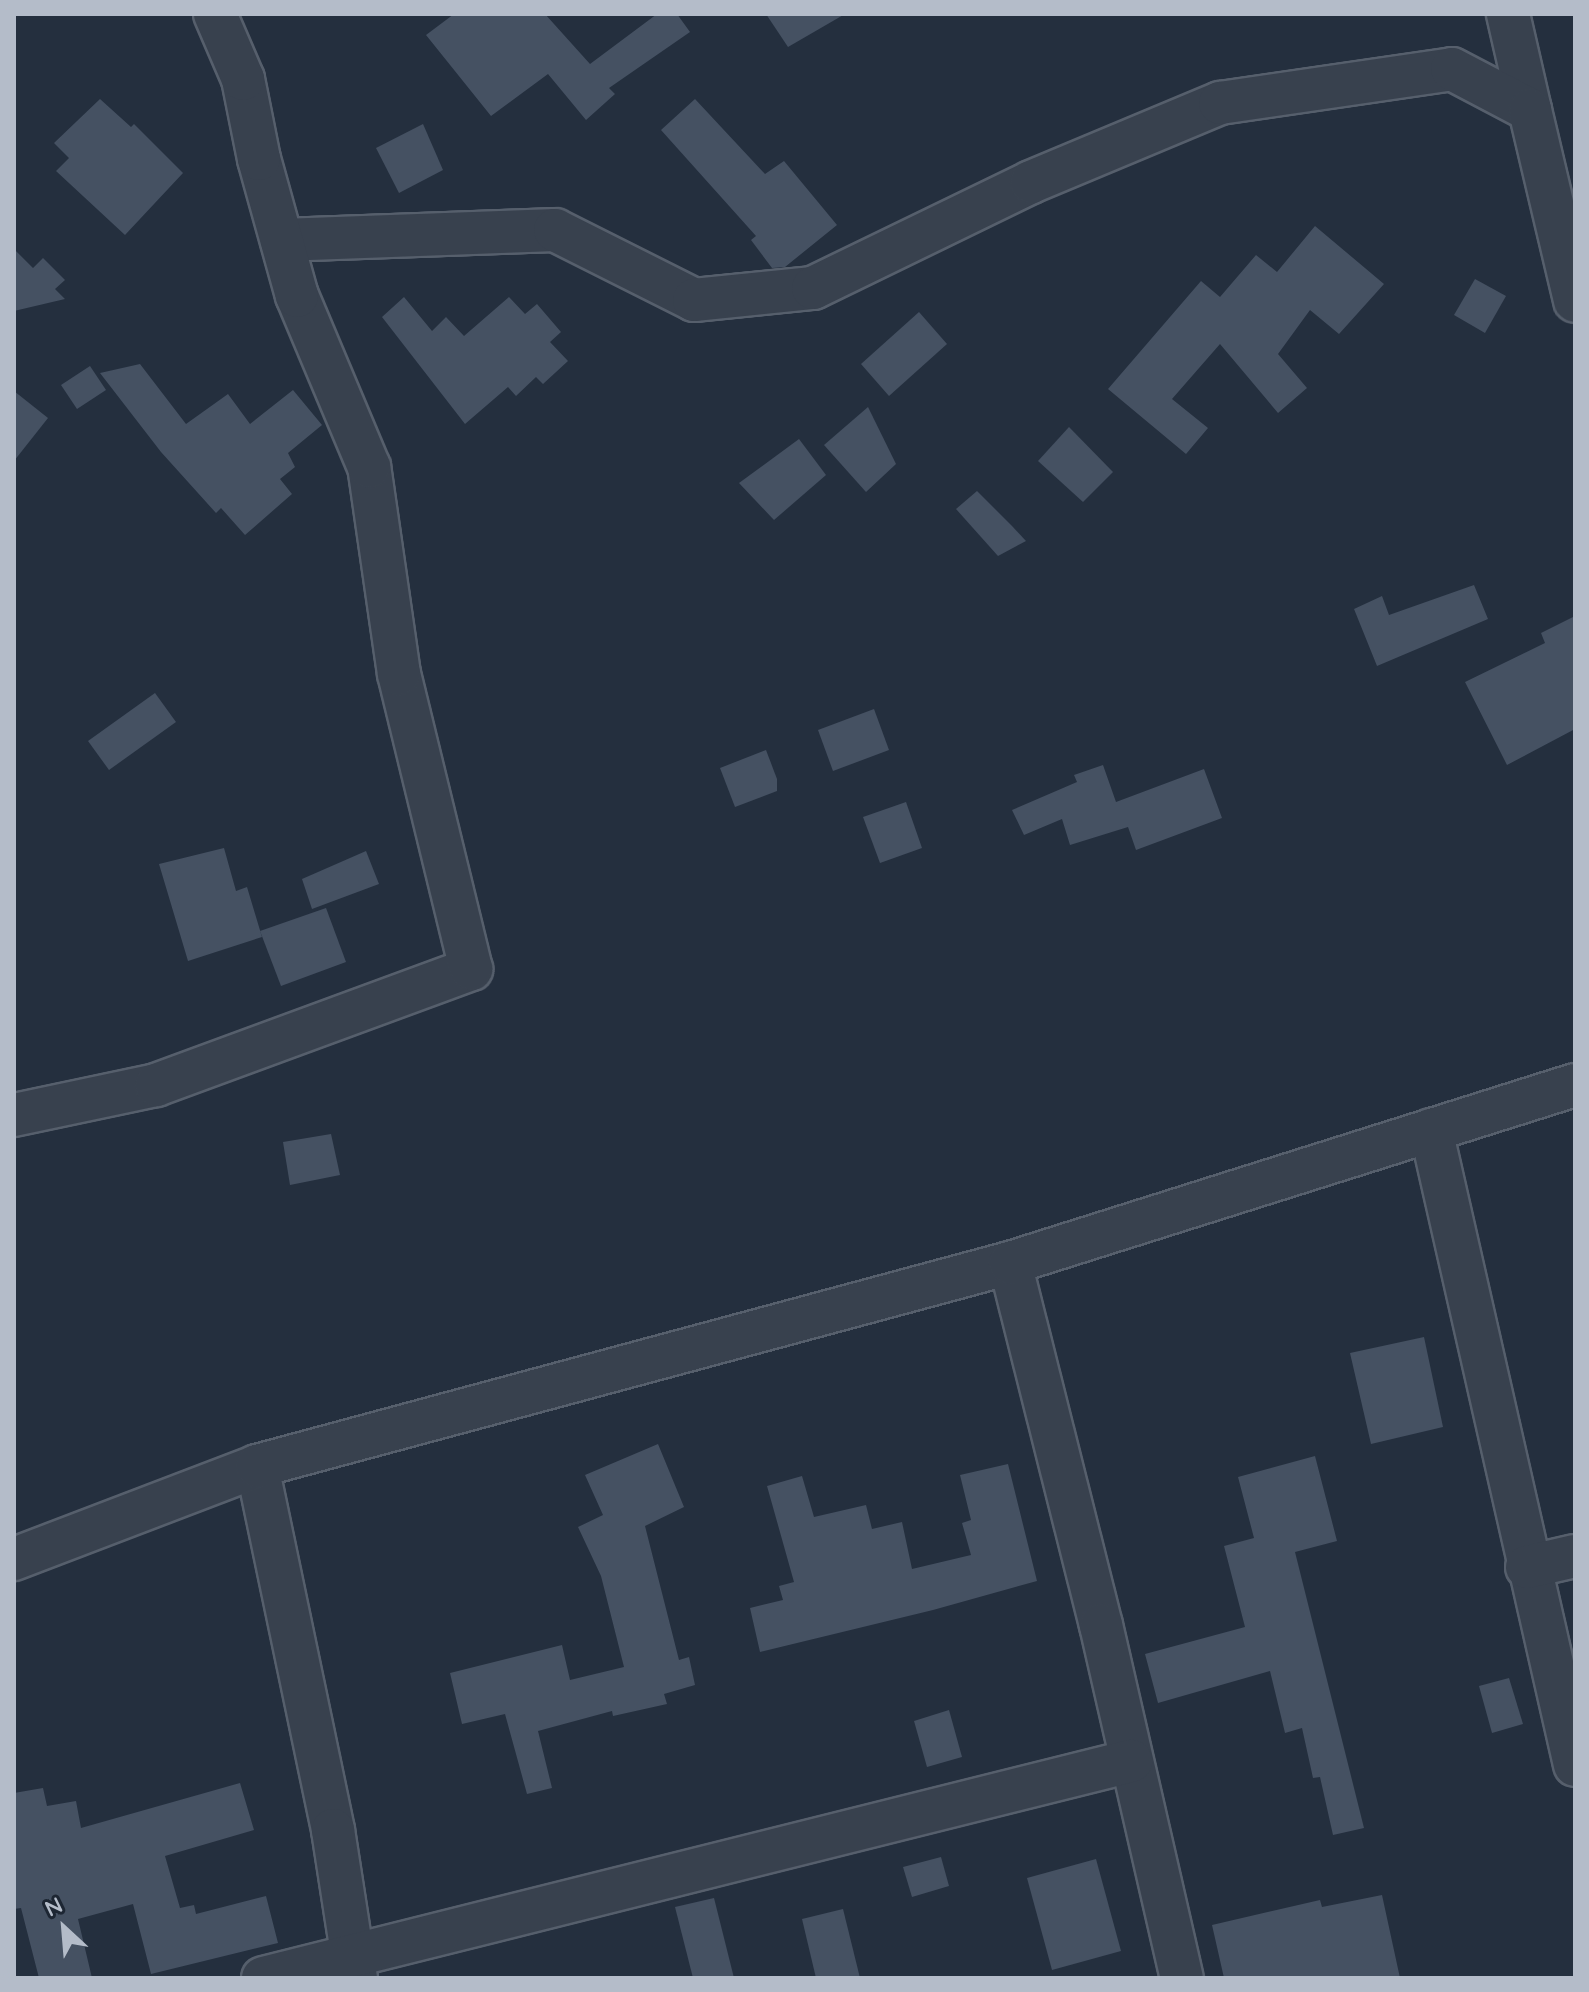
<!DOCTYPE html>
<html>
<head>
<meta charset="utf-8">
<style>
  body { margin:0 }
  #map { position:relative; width:1589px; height:1992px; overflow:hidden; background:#242f3e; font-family:Quicksand,sans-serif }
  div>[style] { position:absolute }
  .building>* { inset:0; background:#455162 }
  .roads { filter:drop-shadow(2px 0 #565f6c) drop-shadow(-2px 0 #565f6c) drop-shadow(0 2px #565f6c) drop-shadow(0 -2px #565f6c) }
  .minor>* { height:42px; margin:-21px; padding:0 21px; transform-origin:21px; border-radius:21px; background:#38414e }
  span { translate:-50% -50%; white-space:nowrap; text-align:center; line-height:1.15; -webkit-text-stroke:6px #1d2633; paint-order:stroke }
  .frame { position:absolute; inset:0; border:16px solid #b4bcc9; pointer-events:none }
  .north { position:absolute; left:24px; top:1888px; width:80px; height:80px; -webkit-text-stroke:6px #1d2633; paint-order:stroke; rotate:334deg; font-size:22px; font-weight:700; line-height:32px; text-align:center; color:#b4bcc9 }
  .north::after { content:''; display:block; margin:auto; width:28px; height:36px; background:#b4bcc9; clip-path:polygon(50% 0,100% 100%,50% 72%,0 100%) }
</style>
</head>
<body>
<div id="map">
  <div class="building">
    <i style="clip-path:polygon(454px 14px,545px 14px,590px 64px,657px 14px,677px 14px,690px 32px,609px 88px,615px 94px,586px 120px,548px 74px,491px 116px,426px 35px)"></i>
    <i style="clip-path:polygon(766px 14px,845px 14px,788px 47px)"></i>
    <i style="clip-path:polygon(100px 99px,131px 127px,134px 124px,183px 173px,125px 235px,56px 171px,69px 158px,54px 143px)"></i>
    <i style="clip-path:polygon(695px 99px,765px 174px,784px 161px,837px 225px,785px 267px,772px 268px,751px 240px,756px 236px,661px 130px)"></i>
    <i style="clip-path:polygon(423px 124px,443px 170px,399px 193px,376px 148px)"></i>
    <i style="clip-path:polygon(1315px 226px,1384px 284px,1339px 334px,1310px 310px,1278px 354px,1307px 388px,1278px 413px,1220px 344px,1172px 399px,1208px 428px,1186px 454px,1108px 389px,1201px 281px,1220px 297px,1256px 255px,1277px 272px)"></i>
    <i style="clip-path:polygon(14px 249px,33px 268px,43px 258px,65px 280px,55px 289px,65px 299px,14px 311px)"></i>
    <i style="clip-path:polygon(1475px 279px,1506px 296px,1485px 333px,1454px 315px)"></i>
    <i style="clip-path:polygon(404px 297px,432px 331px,446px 317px,464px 336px,509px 297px,525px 314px,537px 304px,561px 332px,550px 342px,568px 361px,543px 384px,536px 377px,516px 396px,508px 387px,465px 424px,382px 317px)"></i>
    <i style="clip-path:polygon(919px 312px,947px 344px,889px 396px,861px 364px)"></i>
    <i style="clip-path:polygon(140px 364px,186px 424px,228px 394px,250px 424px,293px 390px,322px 425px,288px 453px,295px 467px,280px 479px,292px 494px,245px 535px,221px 508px,216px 513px,161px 452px,100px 373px)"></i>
    <i style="clip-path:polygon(90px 366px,106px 390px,77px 409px,61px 385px)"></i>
    <i style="clip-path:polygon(14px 391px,48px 418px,14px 461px)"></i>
    <i style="clip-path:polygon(868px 407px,896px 464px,866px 492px,824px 445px)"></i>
    <i style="clip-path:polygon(1069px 427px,1113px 472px,1083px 502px,1038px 461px)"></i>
    <i style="clip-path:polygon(799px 439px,826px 475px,774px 520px,739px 483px)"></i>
    <i style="clip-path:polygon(977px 491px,1012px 526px,1026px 541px,998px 556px,956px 509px)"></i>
    <i style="clip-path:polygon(1474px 585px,1488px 619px,1377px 666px,1354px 609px,1382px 596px,1389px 615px)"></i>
    <i style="clip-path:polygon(1575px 616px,1575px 729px,1507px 765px,1465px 682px,1545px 643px,1541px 633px)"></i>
    <i style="clip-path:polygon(155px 693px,176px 722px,109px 770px,88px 741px)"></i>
    <i style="clip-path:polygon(874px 709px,889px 750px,833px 771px,818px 730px)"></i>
    <i style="clip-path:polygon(766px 750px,777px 779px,777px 791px,735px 807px,720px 768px)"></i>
    <i style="clip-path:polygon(1103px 765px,1116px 802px,1204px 769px,1222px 818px,1136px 850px,1128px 827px,1070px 845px,1062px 819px,1024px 835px,1012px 810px,1077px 782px,1074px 775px)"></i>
    <i style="clip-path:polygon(906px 802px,922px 848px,880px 863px,863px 817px)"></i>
    <i style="clip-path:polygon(224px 848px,236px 891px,247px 887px,262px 937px,188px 961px,159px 864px)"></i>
    <i style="clip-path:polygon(366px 851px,379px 884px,312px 909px,302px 879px)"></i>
    <i style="clip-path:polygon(326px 908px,346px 962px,281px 986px,260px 931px)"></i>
    <i style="clip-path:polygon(331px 1134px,340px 1175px,290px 1185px,283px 1142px)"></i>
    <i style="clip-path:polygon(1424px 1337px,1443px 1427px,1371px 1444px,1350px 1353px)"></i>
    <i style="clip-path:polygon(658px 1444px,684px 1507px,645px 1526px,679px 1660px,689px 1657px,695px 1685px,664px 1694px,667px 1704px,613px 1716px,612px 1711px,538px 1731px,552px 1788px,527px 1794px,505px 1714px,462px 1724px,450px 1673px,562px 1645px,570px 1680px,624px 1667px,601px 1576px,578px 1527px,603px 1515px,585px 1475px)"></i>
    <i style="clip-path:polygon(1315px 1456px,1337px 1541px,1295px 1552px,1364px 1828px,1333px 1835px,1320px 1777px,1313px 1778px,1302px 1728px,1285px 1733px,1270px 1671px,1158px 1703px,1145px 1654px,1245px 1627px,1224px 1546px,1254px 1538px,1238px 1477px)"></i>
    <i style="clip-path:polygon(1008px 1464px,1037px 1581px,933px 1610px,760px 1652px,750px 1608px,783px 1600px,779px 1586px,794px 1582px,767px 1486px,802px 1476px,814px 1517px,866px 1505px,872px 1529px,902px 1522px,912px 1569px,971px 1555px,962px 1523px,971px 1520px,960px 1475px)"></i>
    <i style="clip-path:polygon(1509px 1678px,1523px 1724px,1492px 1733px,1479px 1686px)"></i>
    <i style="clip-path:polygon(949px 1710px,962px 1757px,927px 1767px,914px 1721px)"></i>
    <i style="clip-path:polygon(240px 1783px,254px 1830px,165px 1856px,180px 1908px,194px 1905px,196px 1914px,266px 1896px,278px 1943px,151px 1974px,133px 1904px,78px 1919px,92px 1978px,39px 1978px,21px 1908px,14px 1909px,14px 1793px,43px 1788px,47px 1806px,76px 1801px,81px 1828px)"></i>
    <i style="clip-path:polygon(941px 1857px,949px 1886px,912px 1897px,903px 1867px)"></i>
    <i style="clip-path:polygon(1096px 1859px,1121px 1951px,1052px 1970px,1027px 1878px)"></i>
    <i style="clip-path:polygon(1382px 1895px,1400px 1978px,1224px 1978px,1212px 1925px,1320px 1900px,1322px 1907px)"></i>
    <i style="clip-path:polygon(714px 1898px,734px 1978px,693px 1978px,675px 1907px)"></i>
    <i style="clip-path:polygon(843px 1909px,860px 1978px,816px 1978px,802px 1919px)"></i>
  </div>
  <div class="roads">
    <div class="minor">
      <i style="left:1508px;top:14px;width:98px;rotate:77.1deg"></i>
      <i style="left:282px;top:240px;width:273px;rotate:-2.1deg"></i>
      <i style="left:555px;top:230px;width:156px;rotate:26.7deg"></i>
      <i style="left:694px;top:300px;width:120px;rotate:-5.8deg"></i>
      <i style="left:813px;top:288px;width:242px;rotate:-25.9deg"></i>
      <i style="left:1031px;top:182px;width:205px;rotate:-22.7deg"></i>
      <i style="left:1220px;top:103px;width:234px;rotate:-8.3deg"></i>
      <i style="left:1452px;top:69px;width:88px;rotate:27.7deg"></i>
      <i style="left:1530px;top:110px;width:196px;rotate:76.7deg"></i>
      <i style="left:14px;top:1115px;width:145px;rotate:-11.9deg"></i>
      <i style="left:156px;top:1085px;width:336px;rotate:-20.2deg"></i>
      <i style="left:471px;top:969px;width:304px;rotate:-103.7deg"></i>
      <i style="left:399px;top:674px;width:209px;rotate:-98.2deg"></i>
      <i style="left:369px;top:467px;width:186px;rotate:-112.8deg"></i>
      <i style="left:297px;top:296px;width:142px;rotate:-105.5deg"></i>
      <i style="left:259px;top:159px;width:82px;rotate:-101.3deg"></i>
      <i style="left:243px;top:79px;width:71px;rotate:-113.3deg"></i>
      <i style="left:1431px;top:1130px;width:651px;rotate:77.22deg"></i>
      <i style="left:1010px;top:1263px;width:373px;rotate:75.9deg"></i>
      <i style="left:1101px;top:1625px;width:362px;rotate:77.1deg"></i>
      <i style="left:257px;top:1466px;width:372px;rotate:78.2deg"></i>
      <i style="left:333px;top:1830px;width:150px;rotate:81.2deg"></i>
      <i style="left:14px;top:1559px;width:260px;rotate:-20.9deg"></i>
      <i style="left:257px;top:1466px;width:780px;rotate:-15.09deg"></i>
      <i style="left:1010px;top:1263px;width:592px;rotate:-17.49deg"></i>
      <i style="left:1527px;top:1567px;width:49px;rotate:-12.9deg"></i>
      <i style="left:263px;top:1978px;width:895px;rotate:-14.04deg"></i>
    </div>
  </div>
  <div class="frame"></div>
  <div class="north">N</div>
</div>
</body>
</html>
